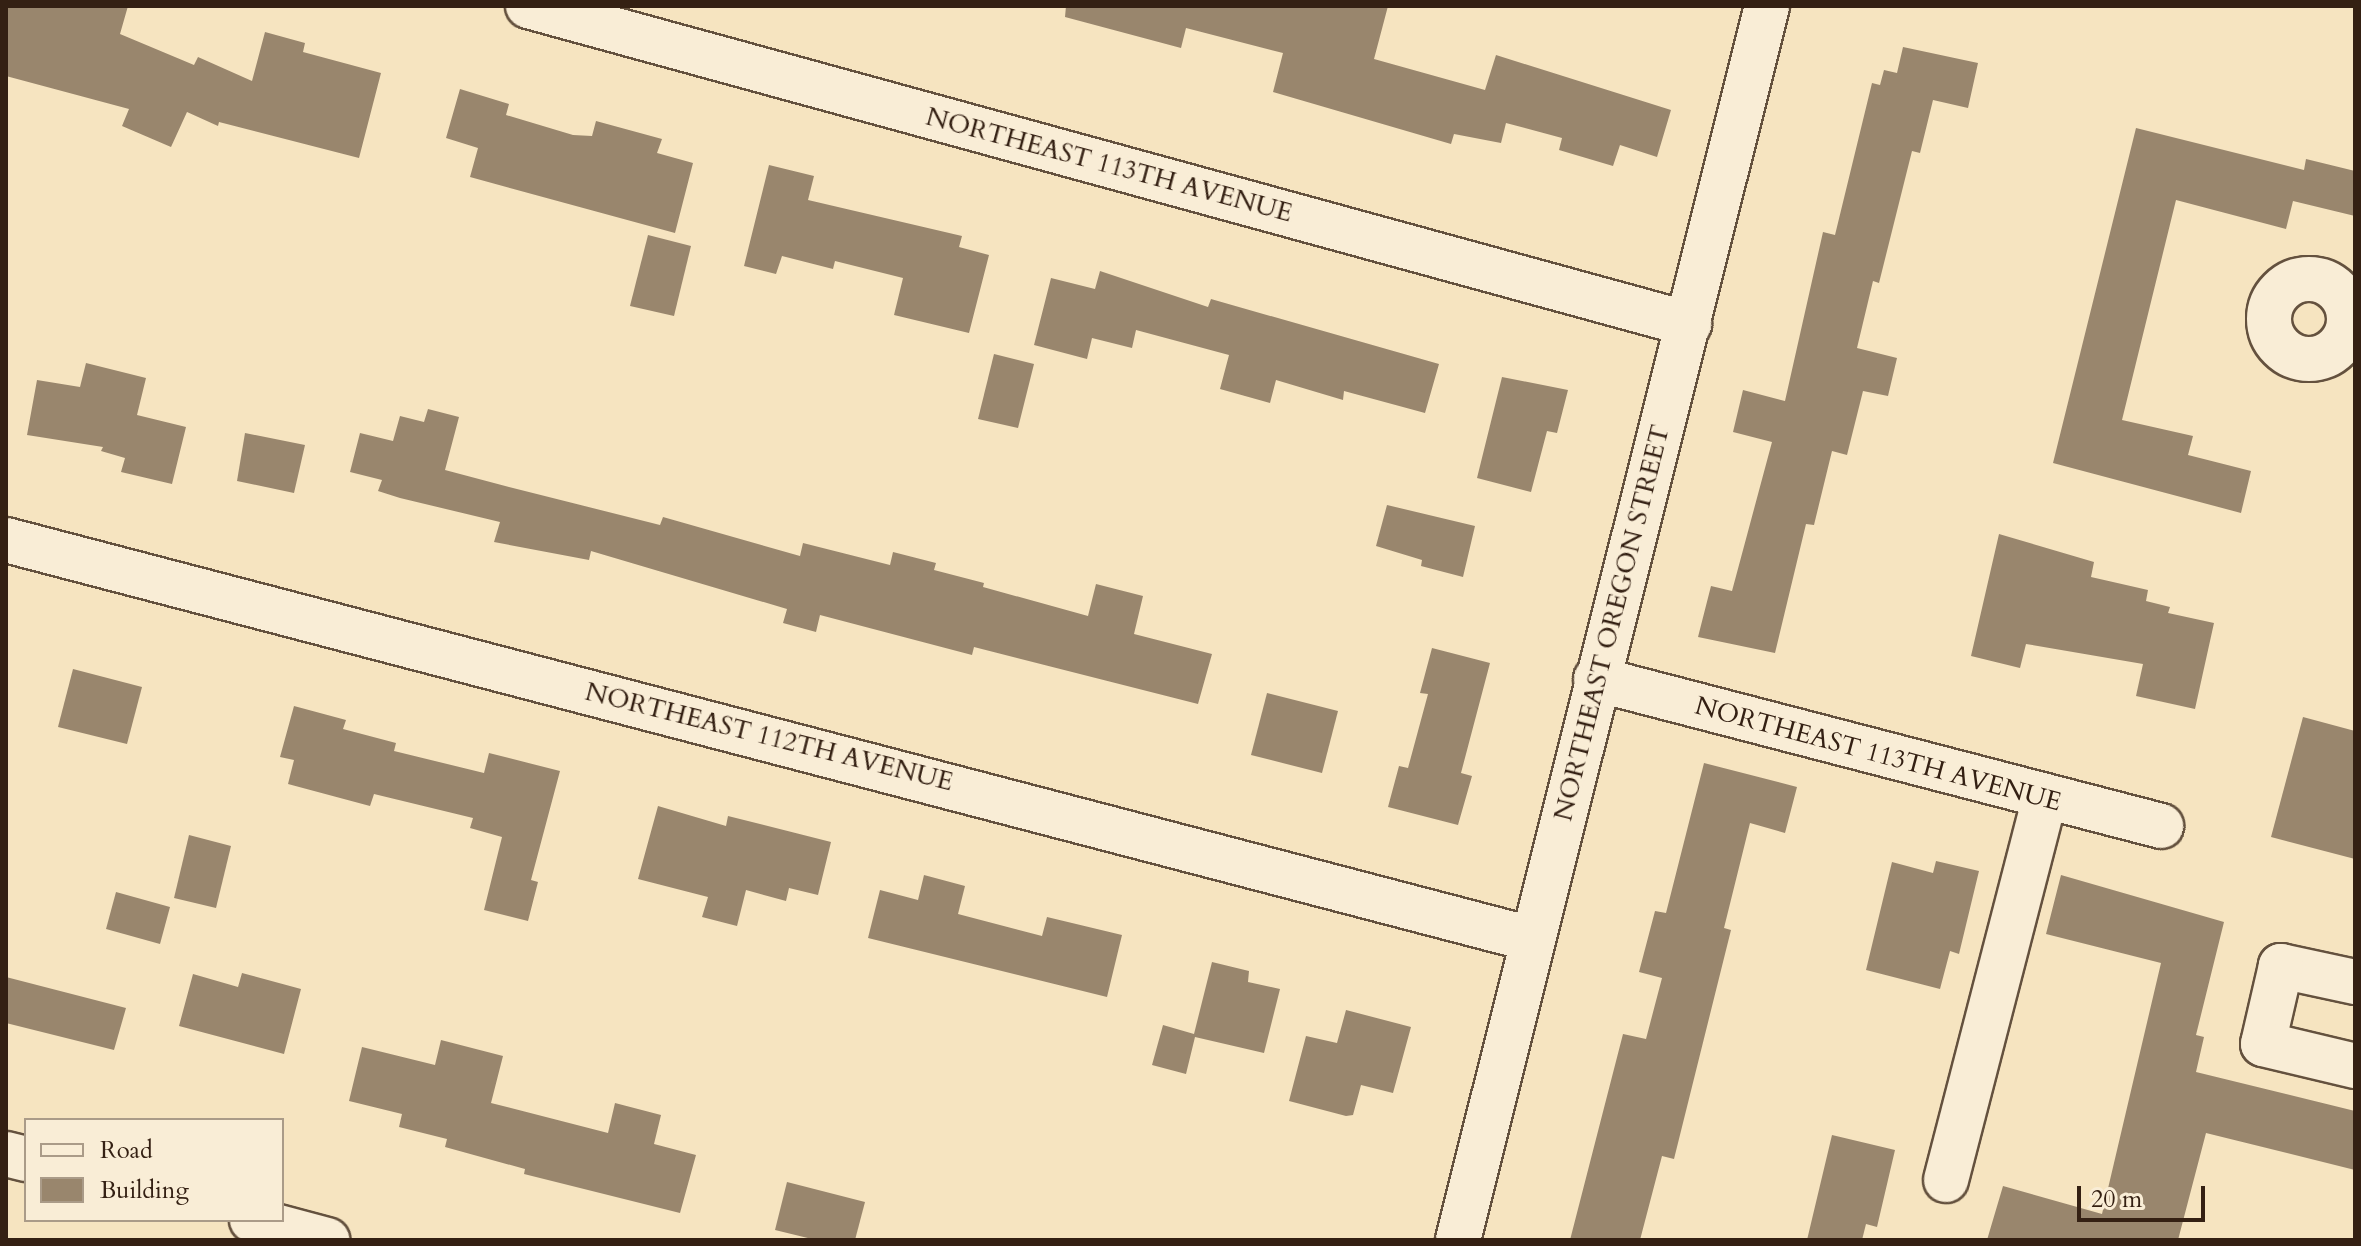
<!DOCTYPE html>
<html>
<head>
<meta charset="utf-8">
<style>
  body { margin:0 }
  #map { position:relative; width:2361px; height:1246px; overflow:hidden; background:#f6e4c0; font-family:Cardo,serif }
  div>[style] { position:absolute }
  .building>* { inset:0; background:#99866d }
  .roads { filter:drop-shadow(2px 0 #64513e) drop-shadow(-2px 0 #64513e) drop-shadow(0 2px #64513e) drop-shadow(0 -2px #64513e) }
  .minor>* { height:44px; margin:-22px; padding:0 22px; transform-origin:22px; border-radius:22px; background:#f9edd6 }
  .minor>.ring { margin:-22px; padding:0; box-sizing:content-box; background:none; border:44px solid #f9edd6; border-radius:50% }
  span { translate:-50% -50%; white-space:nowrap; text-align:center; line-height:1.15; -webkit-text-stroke:6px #f9edd6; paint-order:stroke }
  .street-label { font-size:26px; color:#342013 }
  .frame { position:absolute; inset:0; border:8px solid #342013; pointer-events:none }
  .legend { position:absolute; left:24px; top:1118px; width:260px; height:104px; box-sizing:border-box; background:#f9edd6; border:2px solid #aa9b88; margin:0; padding:10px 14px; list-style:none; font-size:24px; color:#342013 }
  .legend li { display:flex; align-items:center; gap:16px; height:40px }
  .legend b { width:40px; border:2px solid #aa9b88 }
  .scale { position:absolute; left:2077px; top:1186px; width:128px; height:36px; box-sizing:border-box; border:4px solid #342013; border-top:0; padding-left:10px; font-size:24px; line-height:28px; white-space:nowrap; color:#342013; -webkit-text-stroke:6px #f9edd6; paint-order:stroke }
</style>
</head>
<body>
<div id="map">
  <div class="building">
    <i style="clip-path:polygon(6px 6px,128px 6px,120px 34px,194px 65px,198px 57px,252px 81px,265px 32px,305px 43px,303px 52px,381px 73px,359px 158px,219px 122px,218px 126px,187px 112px,171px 147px,122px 126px,129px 109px,6px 76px)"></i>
    <i style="clip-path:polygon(1066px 6px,1388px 6px,1374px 59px,1485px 90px,1496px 55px,1671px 110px,1657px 157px,1620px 145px,1613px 166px,1559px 150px,1562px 138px,1506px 123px,1501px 143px,1454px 134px,1451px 144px,1273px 92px,1283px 53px,1186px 28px,1181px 48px,1065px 17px)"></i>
    <i style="clip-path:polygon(1903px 47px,1978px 63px,1968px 108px,1933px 100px,1920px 153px,1912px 151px,1879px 283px,1873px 281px,1857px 348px,1897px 358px,1888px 396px,1863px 391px,1847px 455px,1832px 451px,1814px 525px,1806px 524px,1775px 653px,1698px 637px,1711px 586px,1732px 591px,1772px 442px,1733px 432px,1743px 390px,1785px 401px,1823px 232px,1835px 235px,1872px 83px,1880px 85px,1884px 70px,1897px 73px)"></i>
    <i style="clip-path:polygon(460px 89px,509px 104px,506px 115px,573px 135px,592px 136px,596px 121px,662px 139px,657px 153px,693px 163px,675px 233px,470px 177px,478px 148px,446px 138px)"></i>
    <i style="clip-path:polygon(2136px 128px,2304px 170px,2306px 159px,2355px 171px,2355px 216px,2293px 201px,2286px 229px,2176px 200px,2122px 420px,2193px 436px,2188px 455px,2251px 471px,2241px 513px,2053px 463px)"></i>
    <i style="clip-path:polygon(769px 165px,814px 176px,808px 200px,962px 236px,959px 247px,989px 255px,969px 333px,894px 315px,903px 278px,835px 261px,833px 269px,782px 256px,776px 274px,744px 266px)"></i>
    <i style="clip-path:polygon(648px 235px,691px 246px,674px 316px,630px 306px)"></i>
    <i style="clip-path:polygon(1100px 271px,1208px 307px,1211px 299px,1439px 364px,1425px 413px,1344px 391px,1343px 400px,1276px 380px,1270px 403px,1220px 389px,1229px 355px,1136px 330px,1132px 348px,1092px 338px,1087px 359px,1034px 345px,1051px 278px,1095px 289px)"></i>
    <i style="clip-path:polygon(994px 354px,1034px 364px,1018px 428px,978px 419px)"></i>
    <i style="clip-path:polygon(86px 363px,146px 378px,137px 415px,186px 427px,172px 484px,121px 472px,125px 458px,101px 451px,103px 447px,27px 435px,37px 380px,80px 387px)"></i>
    <i style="clip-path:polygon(1502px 377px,1568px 390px,1557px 433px,1547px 431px,1531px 492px,1477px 478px)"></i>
    <i style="clip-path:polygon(428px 409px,459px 417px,445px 470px,509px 487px,660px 525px,663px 517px,800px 556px,803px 543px,890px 565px,893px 552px,936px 563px,934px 570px,984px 583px,983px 587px,1088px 616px,1096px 584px,1143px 596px,1134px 634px,1212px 654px,1198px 704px,974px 647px,972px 655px,820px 615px,816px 632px,783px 623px,787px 609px,591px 551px,589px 560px,494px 542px,500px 522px,400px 498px,378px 491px,382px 480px,350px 472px,360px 433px,393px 441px,400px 416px,424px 422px)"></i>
    <i style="clip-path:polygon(245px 433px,305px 445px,294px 493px,237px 481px)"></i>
    <i style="clip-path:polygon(1387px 505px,1475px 526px,1463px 577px,1421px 566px,1422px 560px,1376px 546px)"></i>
    <i style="clip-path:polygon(1999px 534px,2094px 562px,2091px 577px,2148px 590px,2146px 601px,2170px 607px,2168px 613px,2214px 623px,2195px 709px,2136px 696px,2143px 664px,2026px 644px,2020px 668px,1971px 656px)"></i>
    <i style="clip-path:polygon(1432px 648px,1490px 663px,1461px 773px,1472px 776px,1458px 825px,1388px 807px,1399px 766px,1408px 768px,1428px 694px,1420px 693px)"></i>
    <i style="clip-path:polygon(73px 669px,142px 687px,127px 744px,58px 727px)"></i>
    <i style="clip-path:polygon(1267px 693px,1338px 711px,1322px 773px,1251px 755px)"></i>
    <i style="clip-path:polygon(294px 706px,346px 720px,343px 729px,396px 743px,394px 751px,484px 773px,489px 753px,560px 771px,531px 880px,538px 882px,528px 921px,484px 910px,502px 837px,470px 828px,473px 818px,374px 794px,370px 806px,288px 784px,294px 760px,280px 757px)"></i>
    <i style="clip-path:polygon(2303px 717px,2355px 731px,2355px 859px,2271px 837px)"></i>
    <i style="clip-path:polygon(1704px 763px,1797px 787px,1785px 833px,1750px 823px,1724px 928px,1731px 930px,1674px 1159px,1662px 1156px,1640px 1240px,1570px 1240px,1623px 1034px,1646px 1039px,1662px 978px,1639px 972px,1655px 911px,1666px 913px)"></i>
    <i style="clip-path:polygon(658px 806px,726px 826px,728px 816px,831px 842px,818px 895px,789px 888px,786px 901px,746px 890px,737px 926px,702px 917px,708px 897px,638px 879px)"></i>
    <i style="clip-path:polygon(189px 835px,231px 846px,216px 908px,174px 898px)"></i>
    <i style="clip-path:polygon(1936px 861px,1979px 871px,1959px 954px,1950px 951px,1940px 989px,1866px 970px,1892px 862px,1933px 873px)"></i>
    <i style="clip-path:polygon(924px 875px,965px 886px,958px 914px,1042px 936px,1047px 917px,1122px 935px,1107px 997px,868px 938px,880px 890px,918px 900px)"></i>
    <i style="clip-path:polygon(2061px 875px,2224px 922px,2196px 1035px,2204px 1037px,2196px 1072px,2355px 1111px,2355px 1170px,2206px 1133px,2178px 1240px,1987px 1240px,2003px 1186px,2102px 1214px,2161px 963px,2046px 934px)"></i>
    <i style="clip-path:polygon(116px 892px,170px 907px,160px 944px,106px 929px)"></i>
    <i style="clip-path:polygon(1212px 962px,1249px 971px,1248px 982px,1280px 989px,1264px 1053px,1195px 1037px,1186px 1074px,1152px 1065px,1163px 1025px,1194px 1034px)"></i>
    <i style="clip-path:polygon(242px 973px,301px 989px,284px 1054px,179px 1026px,193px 974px,238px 987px)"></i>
    <i style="clip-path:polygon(6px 977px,126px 1008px,114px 1050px,6px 1023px)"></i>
    <i style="clip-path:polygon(1346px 1010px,1411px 1027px,1393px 1093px,1361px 1085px,1353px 1115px,1346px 1116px,1289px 1101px,1306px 1036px,1337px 1043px)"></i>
    <i style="clip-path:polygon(441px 1040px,503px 1056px,491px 1103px,608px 1133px,615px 1103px,661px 1115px,654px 1144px,696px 1155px,680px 1213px,524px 1174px,525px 1169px,445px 1147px,447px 1139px,399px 1127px,402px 1114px,349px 1101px,362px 1047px,435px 1065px)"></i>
    <i style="clip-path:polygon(1832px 1135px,1895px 1150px,1877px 1227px,1866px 1224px,1862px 1240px,1807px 1240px)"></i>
    <i style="clip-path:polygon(787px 1182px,865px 1202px,855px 1240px,816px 1240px,775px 1230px)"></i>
  </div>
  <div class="roads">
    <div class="minor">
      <i style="left:528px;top:6px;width:1204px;rotate:15.32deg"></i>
      <i class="ring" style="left:2269px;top:279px;width:36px;height:36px"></i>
      <i style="left:6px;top:540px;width:1576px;rotate:14.66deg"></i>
      <i style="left:1596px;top:679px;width:584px;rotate:14.58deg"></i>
      <i style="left:2355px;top:982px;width:76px;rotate:-167.8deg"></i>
      <i style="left:2281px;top:966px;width:80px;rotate:103deg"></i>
      <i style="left:2263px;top:1044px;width:95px;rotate:13.4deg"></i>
      <i style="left:6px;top:1154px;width:21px;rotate:14deg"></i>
      <i style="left:1946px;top:1180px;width:395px;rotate:-75.5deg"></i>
      <i style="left:252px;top:1220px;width:78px;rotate:14.9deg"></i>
      <i style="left:1458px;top:1240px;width:1272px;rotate:-75.94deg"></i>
    </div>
  </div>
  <div class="street-label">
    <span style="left:1109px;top:165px;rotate:15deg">NORTHEAST 113TH AVENUE</span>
    <span style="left:1612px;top:623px;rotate:-76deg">NORTHEAST OREGON STREET</span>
    <span style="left:769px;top:737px;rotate:14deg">NORTHEAST 112TH AVENUE</span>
    <span style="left:1878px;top:754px;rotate:15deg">NORTHEAST 113TH AVENUE</span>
  </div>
  <div class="frame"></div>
  <ul class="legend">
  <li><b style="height:10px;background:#f9edd6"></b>Road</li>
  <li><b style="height:22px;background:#99866d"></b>Building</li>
  </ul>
  <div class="scale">20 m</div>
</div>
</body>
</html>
